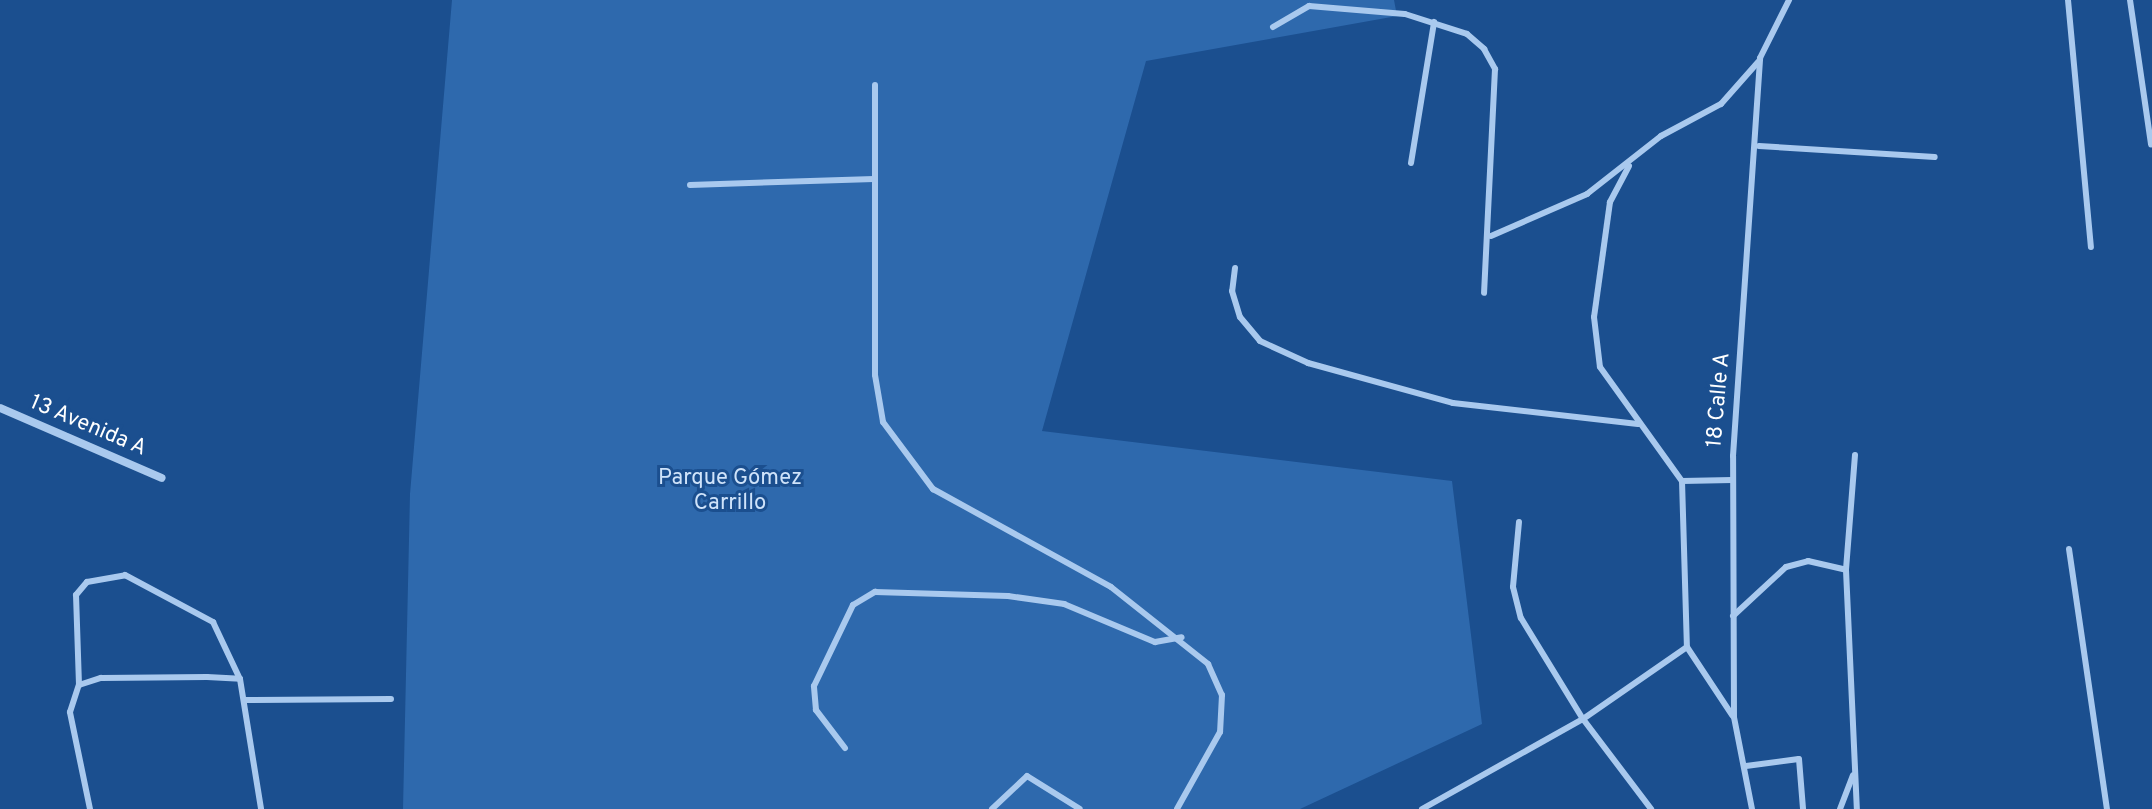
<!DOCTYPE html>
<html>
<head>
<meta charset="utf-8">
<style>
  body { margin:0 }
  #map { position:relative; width:2152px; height:809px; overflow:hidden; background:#1b4f8f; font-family:Overpass,sans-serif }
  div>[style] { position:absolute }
  .green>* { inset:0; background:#2e69ad }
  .lane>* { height:6px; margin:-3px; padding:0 3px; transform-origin:3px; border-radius:3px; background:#a9c9ee }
  .street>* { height:8px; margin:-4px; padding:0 4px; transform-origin:4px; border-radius:4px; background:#a9c9ee }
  span { translate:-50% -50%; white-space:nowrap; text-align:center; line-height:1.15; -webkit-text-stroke:6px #1b4f8f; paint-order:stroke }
  .street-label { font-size:22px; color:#fff }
  .park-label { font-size:22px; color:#cfe3fa }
</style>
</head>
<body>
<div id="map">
  <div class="green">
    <i style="clip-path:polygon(452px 0,1394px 0,1397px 16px,1146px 61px,1042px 431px,1452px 481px,1482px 724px,1300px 809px,403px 809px,410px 494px)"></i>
  </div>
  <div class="lane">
    <i style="left:2068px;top:0;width:248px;rotate:84.7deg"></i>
    <i style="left:2130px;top:0;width:146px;rotate:81.7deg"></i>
    <i style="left:1273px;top:27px;width:42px;rotate:-30.3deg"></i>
    <i style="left:1309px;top:6px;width:96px;rotate:4.8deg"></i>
    <i style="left:1405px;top:14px;width:65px;rotate:17.9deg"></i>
    <i style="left:1467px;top:34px;width:23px;rotate:41deg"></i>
    <i style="left:1484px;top:49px;width:23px;rotate:61deg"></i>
    <i style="left:1495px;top:69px;width:224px;rotate:92.8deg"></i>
    <i style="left:875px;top:85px;width:290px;rotate:90deg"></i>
    <i style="left:875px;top:375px;width:48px;rotate:80.3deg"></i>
    <i style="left:883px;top:422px;width:84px;rotate:53.3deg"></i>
    <i style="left:933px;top:489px;width:203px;rotate:28.8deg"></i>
    <i style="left:1111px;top:587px;width:124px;rotate:38.4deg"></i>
    <i style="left:1208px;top:664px;width:34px;rotate:66deg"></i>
    <i style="left:1222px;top:695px;width:37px;rotate:93deg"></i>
    <i style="left:1220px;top:732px;width:88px;rotate:119.2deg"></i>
    <i style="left:1759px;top:146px;width:176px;rotate:3.6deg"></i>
    <i style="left:1411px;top:163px;width:143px;rotate:-80.7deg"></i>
    <i style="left:1629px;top:166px;width:41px;rotate:117.8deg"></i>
    <i style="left:1610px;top:202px;width:116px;rotate:97.9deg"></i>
    <i style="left:1594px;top:317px;width:50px;rotate:83.2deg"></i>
    <i style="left:1600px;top:367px;width:140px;rotate:54.3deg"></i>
    <i style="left:1682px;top:481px;width:166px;rotate:88.3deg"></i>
    <i style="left:1687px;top:647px;width:82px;rotate:56.5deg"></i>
    <i style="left:690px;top:185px;width:184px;rotate:-1.9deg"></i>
    <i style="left:1491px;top:236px;width:105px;rotate:-23.6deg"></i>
    <i style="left:1587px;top:194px;width:94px;rotate:-38.1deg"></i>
    <i style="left:1661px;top:136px;width:68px;rotate:-28.1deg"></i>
    <i style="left:1721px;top:104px;width:57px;rotate:-48.5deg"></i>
    <i style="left:1235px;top:268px;width:23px;rotate:97deg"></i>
    <i style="left:1232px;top:291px;width:27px;rotate:73deg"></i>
    <i style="left:1240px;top:317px;width:31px;rotate:50deg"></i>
    <i style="left:1260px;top:341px;width:53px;rotate:24.6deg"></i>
    <i style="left:1308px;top:363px;width:150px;rotate:15.4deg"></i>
    <i style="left:1453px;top:403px;width:186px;rotate:6.5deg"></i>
    <i style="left:1855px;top:455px;width:115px;rotate:94.5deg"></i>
    <i style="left:1846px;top:570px;width:239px;rotate:87.4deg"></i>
    <i style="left:1682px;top:481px;width:50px;rotate:-1.1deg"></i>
    <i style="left:1519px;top:522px;width:65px;rotate:95.3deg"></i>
    <i style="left:1513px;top:587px;width:32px;rotate:76deg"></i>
    <i style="left:1521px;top:618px;width:119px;rotate:58.5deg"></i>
    <i style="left:1583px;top:719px;width:113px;rotate:52.9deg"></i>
    <i style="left:2069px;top:549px;width:263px;rotate:81.7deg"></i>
    <i style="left:1733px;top:616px;width:72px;rotate:-42.8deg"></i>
    <i style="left:1786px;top:567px;width:23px;rotate:-15deg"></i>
    <i style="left:1808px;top:561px;width:39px;rotate:13deg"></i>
    <i style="left:79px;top:685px;width:90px;rotate:-91.9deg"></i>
    <i style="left:76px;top:595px;width:17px;rotate:-50deg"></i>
    <i style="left:87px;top:582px;width:39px;rotate:-10deg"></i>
    <i style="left:125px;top:575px;width:100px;rotate:28.1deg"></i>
    <i style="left:213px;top:622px;width:63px;rotate:64.7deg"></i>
    <i style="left:245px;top:700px;width:146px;rotate:-0.4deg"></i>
    <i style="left:845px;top:748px;width:48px;rotate:-127.3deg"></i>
    <i style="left:816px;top:710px;width:24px;rotate:-95deg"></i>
    <i style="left:814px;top:686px;width:90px;rotate:-64.3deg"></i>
    <i style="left:853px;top:605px;width:26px;rotate:-31deg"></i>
    <i style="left:875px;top:592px;width:133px;rotate:1.7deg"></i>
    <i style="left:1008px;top:596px;width:57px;rotate:8.1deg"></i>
    <i style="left:1064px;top:604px;width:99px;rotate:22.7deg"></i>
    <i style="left:1155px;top:642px;width:27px;rotate:-10deg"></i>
    <i style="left:1746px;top:766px;width:53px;rotate:-7.5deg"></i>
    <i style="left:1799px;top:759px;width:50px;rotate:85.4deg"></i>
    <i style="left:90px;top:809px;width:99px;rotate:-101.7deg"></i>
    <i style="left:70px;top:712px;width:28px;rotate:-72deg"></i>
    <i style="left:79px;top:685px;width:23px;rotate:-18deg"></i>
    <i style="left:101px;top:678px;width:106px;rotate:-0.5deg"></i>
    <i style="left:207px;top:677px;width:33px;rotate:3deg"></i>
    <i style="left:240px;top:679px;width:132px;rotate:80.8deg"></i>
    <i style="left:992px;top:809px;width:48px;rotate:-43.3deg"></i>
    <i style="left:1027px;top:776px;width:62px;rotate:31.9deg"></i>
    <i style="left:1422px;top:809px;width:184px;rotate:-29.2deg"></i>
    <i style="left:1583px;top:719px;width:126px;rotate:-34.7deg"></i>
    <i style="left:1752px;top:809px;width:94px;rotate:-101.1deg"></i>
    <i style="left:1734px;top:717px;width:261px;rotate:-90.2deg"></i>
    <i style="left:1733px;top:456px;width:399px;rotate:-86.1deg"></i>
    <i style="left:1760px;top:58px;width:65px;rotate:-63.4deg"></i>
    <i style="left:1840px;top:809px;width:36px;rotate:-69deg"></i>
  </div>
  <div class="street">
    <i style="left:0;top:408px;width:176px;rotate:23.4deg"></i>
  </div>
  <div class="street-label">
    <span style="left:1719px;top:400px;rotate:-85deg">18 Calle A</span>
    <span style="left:88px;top:426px;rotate:23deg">13 Avenida A</span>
  </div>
  <div class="park-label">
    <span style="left:730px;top:491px">Parque Gómez<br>Carrillo</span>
  </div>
</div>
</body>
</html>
